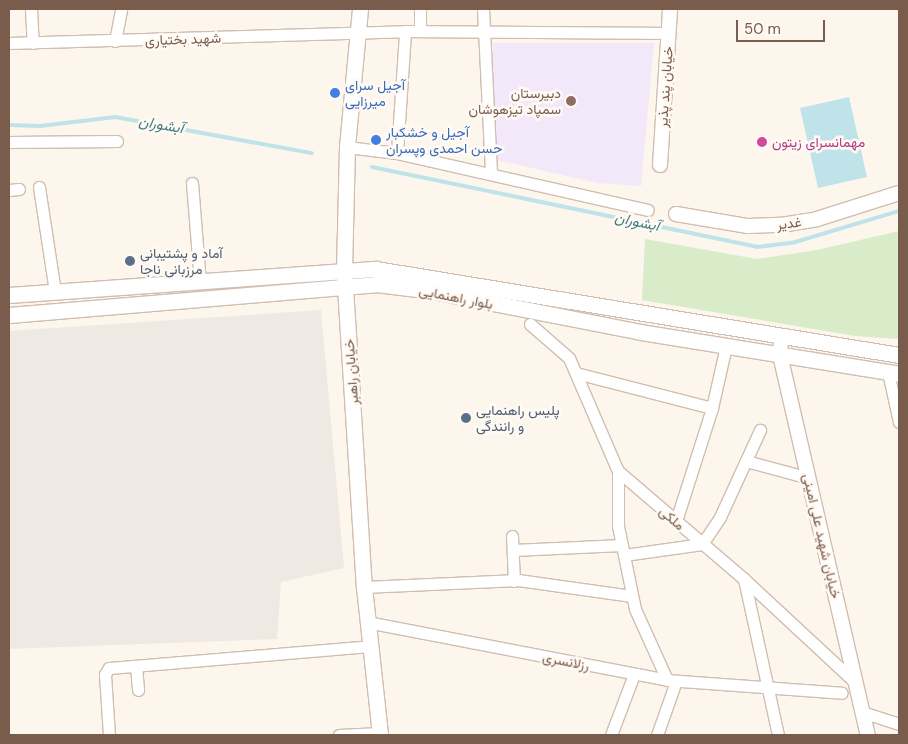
<!DOCTYPE html>
<html>
<head>
<meta charset="utf-8">
<style>
  body { margin:0 }
  #map { position:relative; width:908px; height:744px; overflow:hidden; background:#fdf6ec; font-family:"DM Sans",Vazirmatn,sans-serif }
  div>[style] { position:absolute }
  .industrial>* { inset:0; background:#efe9e4 }
  .education>* { inset:0; background:#f3e8fa }
  .green>* { inset:0; background:#d8ecc9 }
  .water>* { inset:0; background:#bfe3e8 }
  .stream>* { height:4px; margin:-2px; padding:0 2px; transform-origin:2px; border-radius:2px; background:#bfe3e8 }
  .roads { filter:drop-shadow(1px 0 #d1beb0) drop-shadow(-1px 0 #d1beb0) drop-shadow(0 1px #d1beb0) drop-shadow(0 -1px #d1beb0) }
  .minor>* { height:11px; margin:-5.5px; padding:0 5.5px; transform-origin:5.5px; border-radius:5.5px; background:#fff }
  .tertiary>* { height:14px; margin:-7px; padding:0 7px; transform-origin:7px; border-radius:7px; background:#fff }
  .secondary>* { height:15px; margin:-7.5px; padding:0 7.5px; transform-origin:7.5px; border-radius:7.5px; background:#fff }
  .dots>* { width:14px; height:14px; translate:-50% -50%; box-sizing:border-box; border:2px solid #fffaf3; border-radius:50% }
  span { translate:-50% -50%; white-space:nowrap; text-align:center; line-height:1.15; -webkit-text-stroke:5px #fffaf3; paint-order:stroke }
  .street-label { font-size:14px; color:#7a5c4d }
  .shop-label { font-size:14px; color:#366cbe }
  .left { translate:0 -50%; text-align:left }
  .education-label { font-size:14px; color:#785e54 }
  .right { translate:-100% -50%; text-align:right }
  .hotel-label { font-size:14px; color:#b23c85 }
  .service-label { font-size:14px; color:#4e5e75 }
  .water-label { font-size:15px; color:#437c86; font-style:italic }
  .frame { position:absolute; inset:0; border:10px solid #7a5c4d; pointer-events:none }
  .scale { position:absolute; left:736px; top:20px; width:89px; height:22px; box-sizing:border-box; border:2px solid #7a5c4d; border-top:0; padding-left:6px; font-size:15px; line-height:18px; white-space:nowrap; color:#7a5c4d; -webkit-text-stroke:4px #fffaf3; paint-order:stroke }
</style>
</head>
<body>
<div id="map">
  <div class="industrial">
    <i style="clip-path:polygon(321px 310px,344px 568px,281px 582px,277px 639px,9px 649px,9px 331px)"></i>
  </div>
  <div class="education">
    <i style="clip-path:polygon(493px 43px,654px 43px,641px 186px,597px 183px,493px 159px)"></i>
  </div>
  <div class="green">
    <i style="clip-path:polygon(899px 231px,899px 339px,855px 336px,642px 300px,645px 239px,757px 259px,817px 250px)"></i>
  </div>
  <div class="water">
    <i style="clip-path:polygon(849px 97px,867px 177px,818px 188px,800px 108px)"></i>
  </div>
  <div class="stream">
    <i style="left:9px;top:125px;width:31px;rotate:2deg"></i>
    <i style="left:40px;top:126px;width:76px;rotate:-6.8deg"></i>
    <i style="left:115px;top:117px;width:200px;rotate:10.4deg"></i>
    <i style="left:372px;top:167px;width:393px;rotate:11.7deg"></i>
    <i style="left:757px;top:247px;width:35px;rotate:-7deg"></i>
    <i style="left:792px;top:243px;width:112px;rotate:-16.7deg"></i>
  </div>
  <div class="roads">
    <div class="minor">
      <i style="left:31px;top:9px;width:34px;rotate:87deg"></i>
      <i style="left:420px;top:9px;width:22px;rotate:90deg"></i>
      <i style="left:483px;top:9px;width:163px;rotate:87.2deg"></i>
      <i style="left:115px;top:41px;width:33px;rotate:-79deg"></i>
      <i style="left:9px;top:43px;width:396px;rotate:-1.7deg"></i>
      <i style="left:405px;top:31px;width:264px;rotate:0.4deg"></i>
      <i style="left:9px;top:142px;width:108px;rotate:-0.5deg"></i>
      <i style="left:347px;top:147px;width:50px;rotate:6.8deg"></i>
      <i style="left:397px;top:153px;width:257px;rotate:12.8deg"></i>
      <i style="left:397px;top:153px;width:122px;rotate:-86.2deg"></i>
      <i style="left:192px;top:183px;width:99px;rotate:85.4deg"></i>
      <i style="left:39px;top:187px;width:106px;rotate:81.3deg"></i>
      <i style="left:9px;top:190px;width:10px;rotate:-6deg"></i>
      <i style="left:530px;top:324px;width:52px;rotate:41.1deg"></i>
      <i style="left:569px;top:358px;width:123px;rotate:66.6deg"></i>
      <i style="left:618px;top:471px;width:166px;rotate:40.6deg"></i>
      <i style="left:744px;top:579px;width:153px;rotate:42.9deg"></i>
      <i style="left:888px;top:372px;width:51px;rotate:77.6deg"></i>
      <i style="left:576px;top:373px;width:140px;rotate:14.4deg"></i>
      <i style="left:746px;top:461px;width:65px;rotate:15.1deg"></i>
      <i style="left:618px;top:471px;width:55px;rotate:90deg"></i>
      <i style="left:618px;top:526px;width:85px;rotate:78.4deg"></i>
      <i style="left:635px;top:609px;width:78px;rotate:65.7deg"></i>
      <i style="left:676px;top:521px;width:119px;rotate:-72.3deg"></i>
      <i style="left:712px;top:408px;width:64px;rotate:-77.3deg"></i>
      <i style="left:512px;top:536px;width:45px;rotate:87.5deg"></i>
      <i style="left:513px;top:550px;width:109px;rotate:-2.6deg"></i>
      <i style="left:624px;top:555px;width:79px;rotate:-8deg"></i>
      <i style="left:702px;top:544px;width:32px;rotate:-56deg"></i>
      <i style="left:720px;top:517px;width:96px;rotate:-65.3deg"></i>
      <i style="left:744px;top:579px;width:160px;rotate:77.7deg"></i>
      <i style="left:364px;top:587px;width:154px;rotate:-2.6deg"></i>
      <i style="left:518px;top:580px;width:115px;rotate:8deg"></i>
      <i style="left:367px;top:622px;width:306px;rotate:10.9deg"></i>
      <i style="left:667px;top:680px;width:175px;rotate:4.2deg"></i>
      <i style="left:136px;top:666px;width:24px;rotate:85deg"></i>
      <i style="left:862px;top:712px;width:39px;rotate:18deg"></i>
      <i style="left:109px;top:735px;width:61px;rotate:-93.8deg"></i>
      <i style="left:105px;top:674px;width:7px;rotate:-56deg"></i>
      <i style="left:109px;top:668px;width:262px;rotate:-4.8deg"></i>
      <i style="left:339px;top:735px;width:40px;rotate:-2.9deg"></i>
      <i style="left:611px;top:735px;width:65px;rotate:-69.3deg"></i>
      <i style="left:657px;top:735px;width:57px;rotate:-70.6deg"></i>
    </div>
    <div class="tertiary">
      <i style="left:660px;top:165px;width:156px;rotate:-86.3deg"></i>
      <i style="left:676px;top:214px;width:73px;rotate:9.5deg"></i>
      <i style="left:748px;top:226px;width:33px;rotate:-2deg"></i>
      <i style="left:781px;top:225px;width:36px;rotate:-9deg"></i>
      <i style="left:817px;top:219px;width:86px;rotate:-17.6deg"></i>
      <i style="left:781px;top:337px;width:18px;rotate:93deg"></i>
      <i style="left:780px;top:355px;width:390px;rotate:77deg"></i>
    </div>
    <div class="secondary">
      <i style="left:360px;top:9px;width:139px;rotate:95.4deg"></i>
      <i style="left:347px;top:147px;width:124px;rotate:91.4deg"></i>
      <i style="left:344px;top:271px;width:317px;rotate:86.4deg"></i>
      <i style="left:364px;top:587px;width:149px;rotate:83.8deg"></i>
      <i style="left:9px;top:295px;width:368px;rotate:-4.1deg"></i>
      <i style="left:376px;top:269px;width:530px;rotate:9.34deg"></i>
      <i style="left:9px;top:315px;width:368px;rotate:-4.8deg"></i>
      <i style="left:376px;top:284px;width:56px;rotate:7.1deg"></i>
      <i style="left:432px;top:291px;width:213px;rotate:11.1deg"></i>
      <i style="left:641px;top:332px;width:261px;rotate:9.2deg"></i>
    </div>
  </div>
  <div class="dots">
    <i style="left:335px;top:93px;background:#3f7fe0"></i>
    <i style="left:571px;top:101px;background:#8d6e63"></i>
    <i style="left:376px;top:140px;background:#3f7fe0"></i>
    <i style="left:762px;top:142px;background:#d1479c"></i>
    <i style="left:130px;top:261px;background:#5c6f8a"></i>
    <i style="left:466px;top:418px;background:#5c6f8a"></i>
  </div>
  <div class="street-label">
    <span style="left:183px;top:39px;rotate:-2deg">شهید بختیاری</span>
    <span style="left:665px;top:87px;rotate:-86deg">خیابان پند پذیر</span>
    <span style="left:789px;top:223px;rotate:-7deg">غدیر</span>
    <span style="left:456px;top:297px;rotate:11deg">بلوار راهنمایی</span>
    <span style="left:351px;top:372px;rotate:-94deg">خیابان راهبر</span>
    <span style="left:672px;top:518px;rotate:41deg">ملکی</span>
    <span style="left:822px;top:536px;rotate:77deg">خیابان شهید علی امینی</span>
    <span style="left:566px;top:661px;rotate:11deg">رزلانسری</span>
  </div>
  <div class="shop-label">
    <span class="left" style="left:345px;top:93px">آجیل سرای<br>میرزایی</span>
    <span class="left" style="left:386px;top:140px">آجیل و خشکبار<br>حسن احمدی وپسران</span>
  </div>
  <div class="education-label">
    <span class="right" style="left:561px;top:101px">دبیرستان<br>سمپاد تیزهوشان</span>
  </div>
  <div class="hotel-label">
    <span class="left" style="left:772px;top:142px">مهمانسرای زیتون</span>
  </div>
  <div class="service-label">
    <span class="left" style="left:140px;top:261px">آماد و پشتیبانی<br>مرزبانی ناجا</span>
    <span class="left" style="left:476px;top:418px">پلیس راهنمایی<br>و رانندگی</span>
  </div>
  <div class="water-label">
    <span style="left:161px;top:125px;rotate:10deg">آبشوران</span>
    <span style="left:637px;top:222px;rotate:12deg">آبشوران</span>
  </div>
  <div class="frame"></div>
  <div class="scale">50 m</div>
</div>
</body>
</html>
